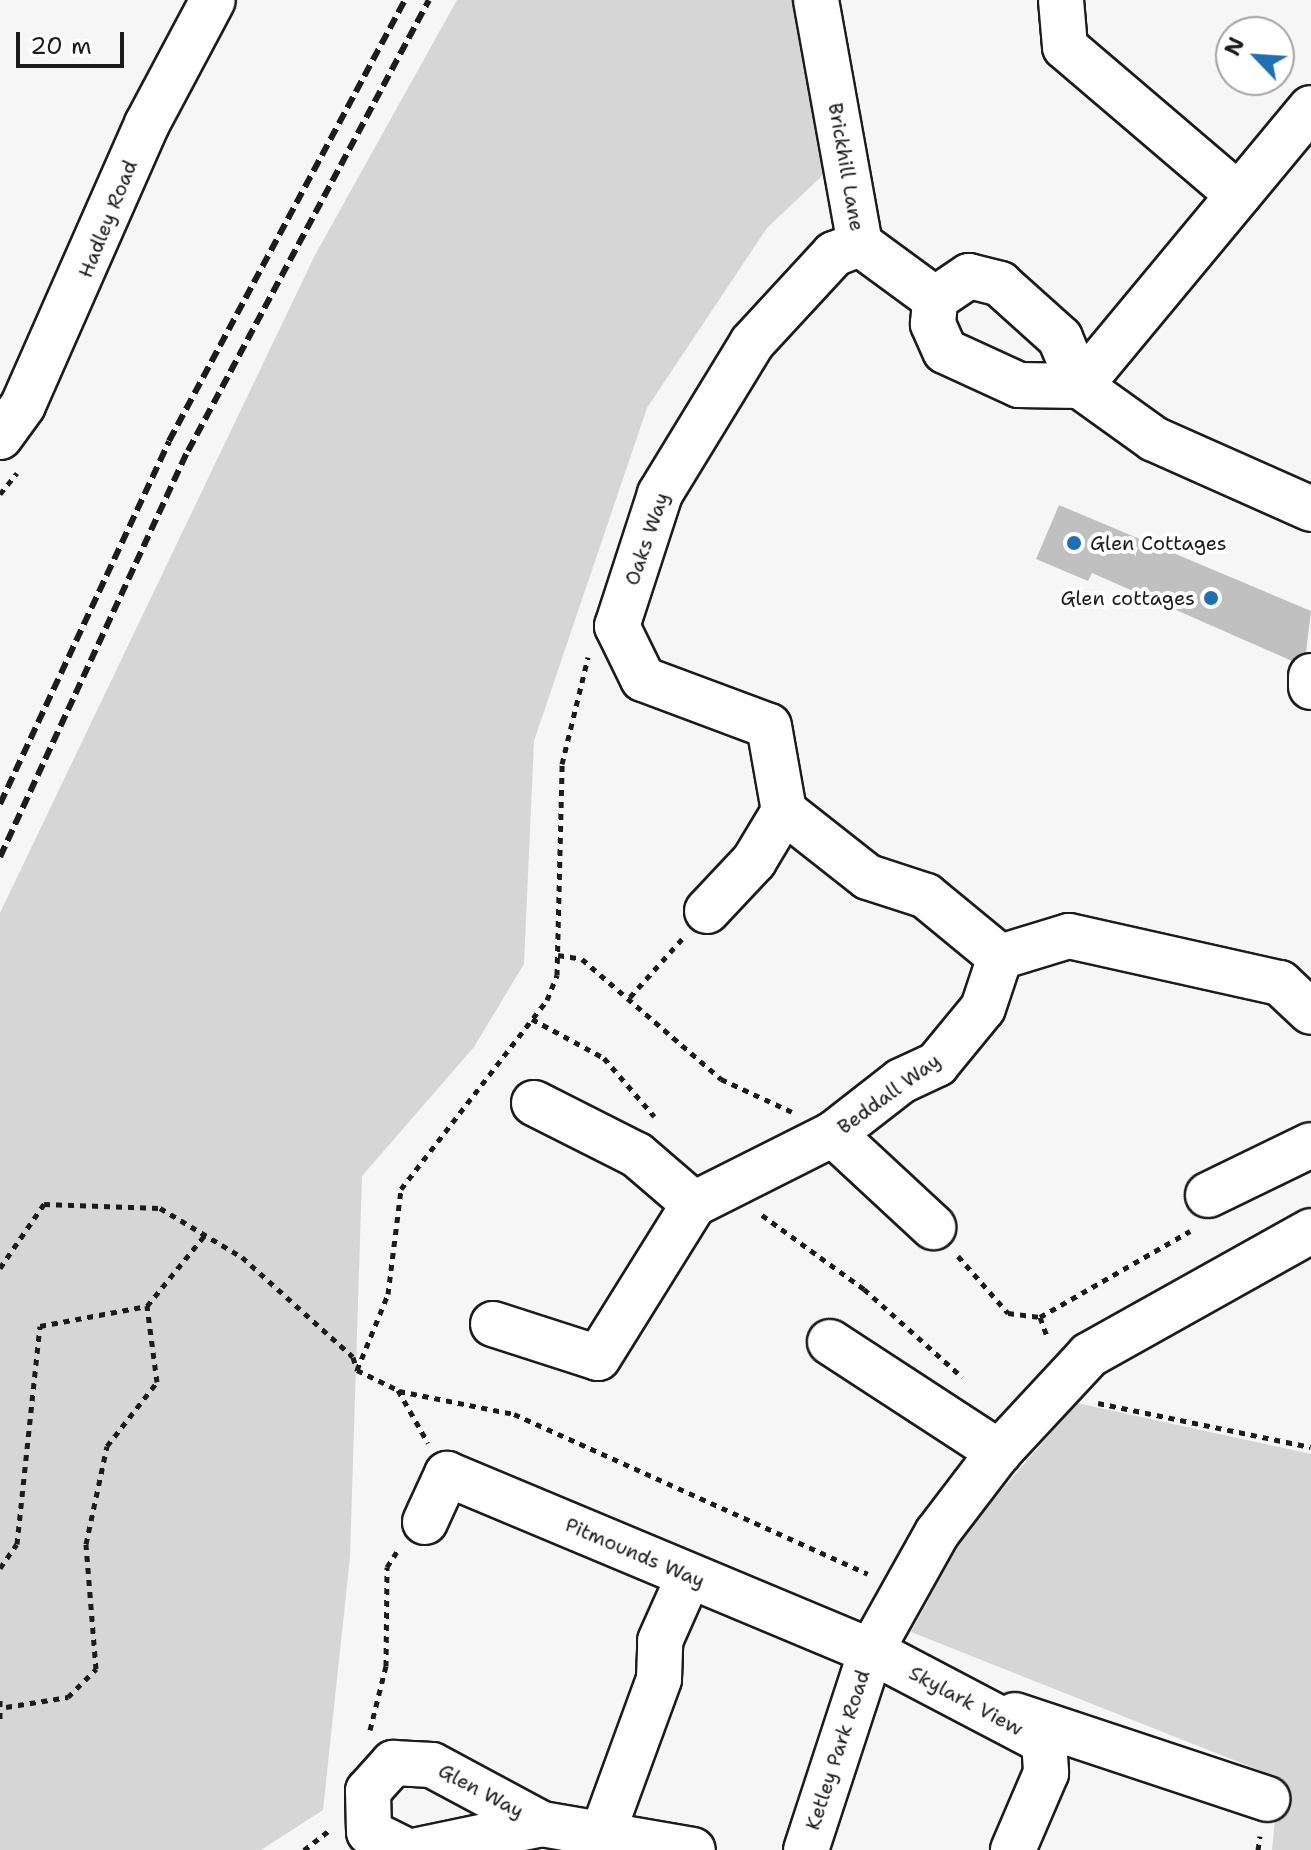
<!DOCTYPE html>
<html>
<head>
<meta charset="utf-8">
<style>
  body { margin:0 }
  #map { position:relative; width:1311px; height:1850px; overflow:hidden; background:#f6f6f6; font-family:"Shantell Sans",sans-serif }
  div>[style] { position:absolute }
  .green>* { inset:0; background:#d6d6d6 }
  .building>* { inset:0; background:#c0c0c0 }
  .path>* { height:5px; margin-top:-2.5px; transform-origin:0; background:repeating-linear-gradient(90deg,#1c1c1c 0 6px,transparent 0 12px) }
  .roads { filter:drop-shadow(2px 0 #1c1c1c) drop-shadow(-2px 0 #1c1c1c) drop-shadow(0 2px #1c1c1c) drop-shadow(0 -2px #1c1c1c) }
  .minor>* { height:44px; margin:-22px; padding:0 22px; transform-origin:22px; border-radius:22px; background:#fff }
  .rail>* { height:6px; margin-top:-3px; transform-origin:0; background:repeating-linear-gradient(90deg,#1c1c1c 0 12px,transparent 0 18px) }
  .dots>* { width:22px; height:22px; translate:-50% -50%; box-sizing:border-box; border:4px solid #fff; border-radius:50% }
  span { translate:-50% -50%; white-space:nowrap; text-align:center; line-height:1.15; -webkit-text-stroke:8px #fff; paint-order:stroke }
  .street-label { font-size:20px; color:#1c1c1c }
  .poi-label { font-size:20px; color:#1c1c1c }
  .left { translate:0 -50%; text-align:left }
  .right { translate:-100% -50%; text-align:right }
  .north { position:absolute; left:1215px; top:16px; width:80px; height:80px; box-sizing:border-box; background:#fff; border:2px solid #a4a4a4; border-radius:50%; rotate:295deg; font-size:22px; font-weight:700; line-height:32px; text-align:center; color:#1c1c1c }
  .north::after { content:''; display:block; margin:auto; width:28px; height:36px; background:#1f6fb2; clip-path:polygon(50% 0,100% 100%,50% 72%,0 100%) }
  .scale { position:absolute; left:16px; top:32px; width:108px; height:36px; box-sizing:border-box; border:4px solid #1c1c1c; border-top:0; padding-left:10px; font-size:24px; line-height:28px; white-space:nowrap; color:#1c1c1c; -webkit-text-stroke:6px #fff; paint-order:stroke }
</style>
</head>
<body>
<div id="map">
  <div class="green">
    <i style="clip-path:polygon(457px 0,797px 0,825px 173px,767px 228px,647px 408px,534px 741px,524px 964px,474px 1047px,362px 1176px,350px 1557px,323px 1810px,261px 1850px,0 1850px,0 913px,315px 255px)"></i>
    <i style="clip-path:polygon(1077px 1403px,1311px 1454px,1311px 1850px,1272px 1850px,1279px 1778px,911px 1632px,966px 1531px)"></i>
  </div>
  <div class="building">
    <i style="clip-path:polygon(1059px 505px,1311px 611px,1306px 652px,1292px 661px,1092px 573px,1088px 581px,1036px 559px)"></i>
  </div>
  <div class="path">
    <i style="left:0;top:494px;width:27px;rotate:-51deg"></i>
    <i style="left:558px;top:955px;width:24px;rotate:9deg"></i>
    <i style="left:582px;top:959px;width:184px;rotate:40.8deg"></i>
    <i style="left:721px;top:1079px;width:78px;rotate:24.9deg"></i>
    <i style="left:630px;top:997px;width:79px;rotate:-48.1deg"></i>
    <i style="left:532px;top:1019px;width:82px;rotate:28.4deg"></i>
    <i style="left:604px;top:1058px;width:77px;rotate:49.2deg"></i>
    <i style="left:762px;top:1215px;width:126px;rotate:36deg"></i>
    <i style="left:864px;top:1289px;width:132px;rotate:41.9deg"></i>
    <i style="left:958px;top:1256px;width:76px;rotate:48.7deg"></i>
    <i style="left:1008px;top:1313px;width:32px;rotate:7deg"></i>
    <i style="left:1040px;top:1317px;width:173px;rotate:-29.8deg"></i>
    <i style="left:0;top:1268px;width:78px;rotate:-55.5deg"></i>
    <i style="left:44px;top:1204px;width:116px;rotate:2deg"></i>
    <i style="left:160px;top:1208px;width:96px;rotate:30.9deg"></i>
    <i style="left:242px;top:1257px;width:149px;rotate:42deg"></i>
    <i style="left:353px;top:1357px;width:14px;rotate:73deg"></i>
    <i style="left:357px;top:1370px;width:46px;rotate:26deg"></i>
    <i style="left:398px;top:1390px;width:61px;rotate:60.5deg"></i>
    <i style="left:1040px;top:1317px;width:23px;rotate:70deg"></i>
    <i style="left:357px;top:1370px;width:82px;rotate:-67.8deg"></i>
    <i style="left:388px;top:1294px;width:106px;rotate:-82.9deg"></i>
    <i style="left:401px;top:1189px;width:239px;rotate:-52.3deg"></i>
    <i style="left:547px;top:1000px;width:27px;rotate:-68deg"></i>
    <i style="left:557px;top:975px;width:211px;rotate:-88.6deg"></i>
    <i style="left:562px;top:764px;width:110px;rotate:-76.3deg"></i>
    <i style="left:399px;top:1391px;width:117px;rotate:11.3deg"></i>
    <i style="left:514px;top:1414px;width:388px;rotate:24.3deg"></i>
    <i style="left:1098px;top:1403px;width:217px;rotate:11.7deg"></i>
    <i style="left:0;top:1568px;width:29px;rotate:-55deg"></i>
    <i style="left:17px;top:1544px;width:219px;rotate:-84deg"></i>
    <i style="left:40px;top:1326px;width:109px;rotate:-10.6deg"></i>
    <i style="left:147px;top:1306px;width:92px;rotate:-50.8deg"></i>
    <i style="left:0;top:1700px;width:23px;rotate:90deg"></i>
    <i style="left:6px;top:1707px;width:63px;rotate:-9.2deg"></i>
    <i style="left:68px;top:1697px;width:40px;rotate:-45deg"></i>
    <i style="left:96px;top:1669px;width:125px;rotate:-94.6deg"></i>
    <i style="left:86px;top:1544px;width:100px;rotate:-77.9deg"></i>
    <i style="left:107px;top:1446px;width:81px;rotate:-52deg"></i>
    <i style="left:157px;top:1382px;width:77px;rotate:-97.5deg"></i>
    <i style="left:370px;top:1730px;width:66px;rotate:-76deg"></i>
    <i style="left:386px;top:1666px;width:99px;rotate:-89.4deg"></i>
    <i style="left:387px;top:1567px;width:20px;rotate:-57deg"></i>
    <i style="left:304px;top:1850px;width:31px;rotate:-38deg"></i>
    <i style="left:1258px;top:1850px;width:14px;rotate:-82deg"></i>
  </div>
  <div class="roads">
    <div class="minor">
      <i style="left:816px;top:0;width:248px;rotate:79.8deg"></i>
      <i style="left:860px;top:244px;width:93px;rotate:36.3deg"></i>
      <i style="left:1061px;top:0;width:47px;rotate:85.1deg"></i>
      <i style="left:1065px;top:47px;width:228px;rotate:40.5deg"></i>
      <i style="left:860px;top:244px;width:28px;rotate:159deg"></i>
      <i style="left:834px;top:254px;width:121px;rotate:132.7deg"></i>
      <i style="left:752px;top:343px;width:177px;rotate:121.4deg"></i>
      <i style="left:660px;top:494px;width:139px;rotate:108deg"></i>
      <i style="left:617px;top:626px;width:59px;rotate:63.9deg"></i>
      <i style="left:643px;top:679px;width:134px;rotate:20.5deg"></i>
      <i style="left:769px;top:726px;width:86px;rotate:80deg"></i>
      <i style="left:784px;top:811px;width:107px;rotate:38.2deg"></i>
      <i style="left:868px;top:877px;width:61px;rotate:18.1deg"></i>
      <i style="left:926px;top:896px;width:96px;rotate:39.5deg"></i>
      <i style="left:1080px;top:386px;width:61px;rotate:-179.1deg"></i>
      <i style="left:1019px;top:385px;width:81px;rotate:-155.3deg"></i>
      <i style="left:945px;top:351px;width:30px;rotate:-114deg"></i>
      <i style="left:933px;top:324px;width:25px;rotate:-85deg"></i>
      <i style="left:935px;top:299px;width:41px;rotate:-34.1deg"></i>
      <i style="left:969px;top:276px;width:32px;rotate:14deg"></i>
      <i style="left:1000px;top:284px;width:81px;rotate:42deg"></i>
      <i style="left:1060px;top:338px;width:52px;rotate:67.4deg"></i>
      <i style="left:1080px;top:386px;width:91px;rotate:35.6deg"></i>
      <i style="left:1154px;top:439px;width:172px;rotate:24deg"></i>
      <i style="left:1080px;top:386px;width:361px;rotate:-50.3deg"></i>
      <i style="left:0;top:437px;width:39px;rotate:-54deg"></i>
      <i style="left:23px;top:405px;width:307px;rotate:-66.2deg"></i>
      <i style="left:147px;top:124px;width:140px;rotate:-62deg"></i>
      <i style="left:1311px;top:676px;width:11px;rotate:90deg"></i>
      <i style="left:707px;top:911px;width:69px;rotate:-46.8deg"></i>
      <i style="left:754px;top:861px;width:58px;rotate:-59deg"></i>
      <i style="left:534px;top:1103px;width:115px;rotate:26.8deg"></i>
      <i style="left:637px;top:1155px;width:75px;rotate:40.7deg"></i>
      <i style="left:833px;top:1134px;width:137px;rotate:42.9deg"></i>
      <i style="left:1208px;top:1195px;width:114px;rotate:-25.9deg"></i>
      <i style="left:493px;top:1324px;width:110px;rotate:17.9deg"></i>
      <i style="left:598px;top:1358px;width:181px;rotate:-58.1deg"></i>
      <i style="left:694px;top:1204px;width:156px;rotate:-26.7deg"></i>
      <i style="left:833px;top:1134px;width:86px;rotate:-37.9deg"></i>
      <i style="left:901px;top:1081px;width:40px;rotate:-25deg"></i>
      <i style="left:937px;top:1064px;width:72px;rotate:-50.6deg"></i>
      <i style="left:983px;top:1008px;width:54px;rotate:-71.6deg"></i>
      <i style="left:1000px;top:957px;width:72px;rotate:-16.9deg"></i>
      <i style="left:1069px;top:936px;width:216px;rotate:12.6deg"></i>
      <i style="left:1280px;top:983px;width:42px;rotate:43.1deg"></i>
      <i style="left:830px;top:1342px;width:202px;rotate:33.1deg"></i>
      <i style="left:425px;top:1522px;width:53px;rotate:-65.4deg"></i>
      <i style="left:447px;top:1474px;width:459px;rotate:22.7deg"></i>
      <i style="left:871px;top:1651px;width:195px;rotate:27.7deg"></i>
      <i style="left:1044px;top:1742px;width:31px;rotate:86deg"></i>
      <i style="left:1046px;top:1773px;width:84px;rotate:113.2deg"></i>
      <i style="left:1015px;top:1715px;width:266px;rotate:18.4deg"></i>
      <i style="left:602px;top:1835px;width:166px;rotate:-69.9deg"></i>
      <i style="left:659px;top:1679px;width:38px;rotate:-88deg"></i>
      <i style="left:660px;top:1641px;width:71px;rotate:-66deg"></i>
      <i style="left:405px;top:1850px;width:40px;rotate:-153.4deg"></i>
      <i style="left:369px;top:1832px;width:41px;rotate:-91.4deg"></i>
      <i style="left:368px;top:1791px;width:38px;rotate:-48deg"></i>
      <i style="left:393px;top:1763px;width:39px;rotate:3deg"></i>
      <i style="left:432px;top:1765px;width:125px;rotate:28.2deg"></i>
      <i style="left:542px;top:1824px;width:153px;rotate:9.8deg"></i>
      <i style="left:418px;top:1850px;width:127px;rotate:-11.8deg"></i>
      <i style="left:806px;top:1850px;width:209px;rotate:-71.9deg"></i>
      <i style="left:871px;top:1651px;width:135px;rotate:-60.8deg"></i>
      <i style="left:937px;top:1533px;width:102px;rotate:-52.6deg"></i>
      <i style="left:999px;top:1452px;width:132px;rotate:-47.1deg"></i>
      <i style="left:1089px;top:1355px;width:254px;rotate:-29.2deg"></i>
    </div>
  </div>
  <div class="rail">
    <i style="left:0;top:804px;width:400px;rotate:-65deg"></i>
    <i style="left:169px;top:441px;width:500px;rotate:-61.85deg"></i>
    <i style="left:0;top:857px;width:447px;rotate:-65.2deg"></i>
    <i style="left:188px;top:451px;width:511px;rotate:-61.88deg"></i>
  </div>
  <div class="dots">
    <i style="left:1074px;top:543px;background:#1f6fb2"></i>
    <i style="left:1211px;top:598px;background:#1f6fb2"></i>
  </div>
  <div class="street-label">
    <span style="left:846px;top:167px;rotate:80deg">Brickhill Lane</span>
    <span style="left:108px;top:219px;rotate:-68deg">Hadley Road</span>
    <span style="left:647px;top:539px;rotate:-71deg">Oaks Way</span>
    <span style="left:889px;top:1094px;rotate:-36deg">Beddall Way</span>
    <span style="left:635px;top:1553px;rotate:23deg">Pitmounds Way</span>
    <span style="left:966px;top:1701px;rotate:28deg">Skylark View</span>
    <span style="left:838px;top:1750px;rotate:-72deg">Ketley Park Road</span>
    <span style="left:481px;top:1791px;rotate:28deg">Glen Way</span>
  </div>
  <div class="poi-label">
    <span class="left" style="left:1090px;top:543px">Glen Cottages</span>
    <span class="right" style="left:1195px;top:598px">Glen cottages</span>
  </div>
  <div class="north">N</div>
  <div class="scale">20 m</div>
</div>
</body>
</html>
